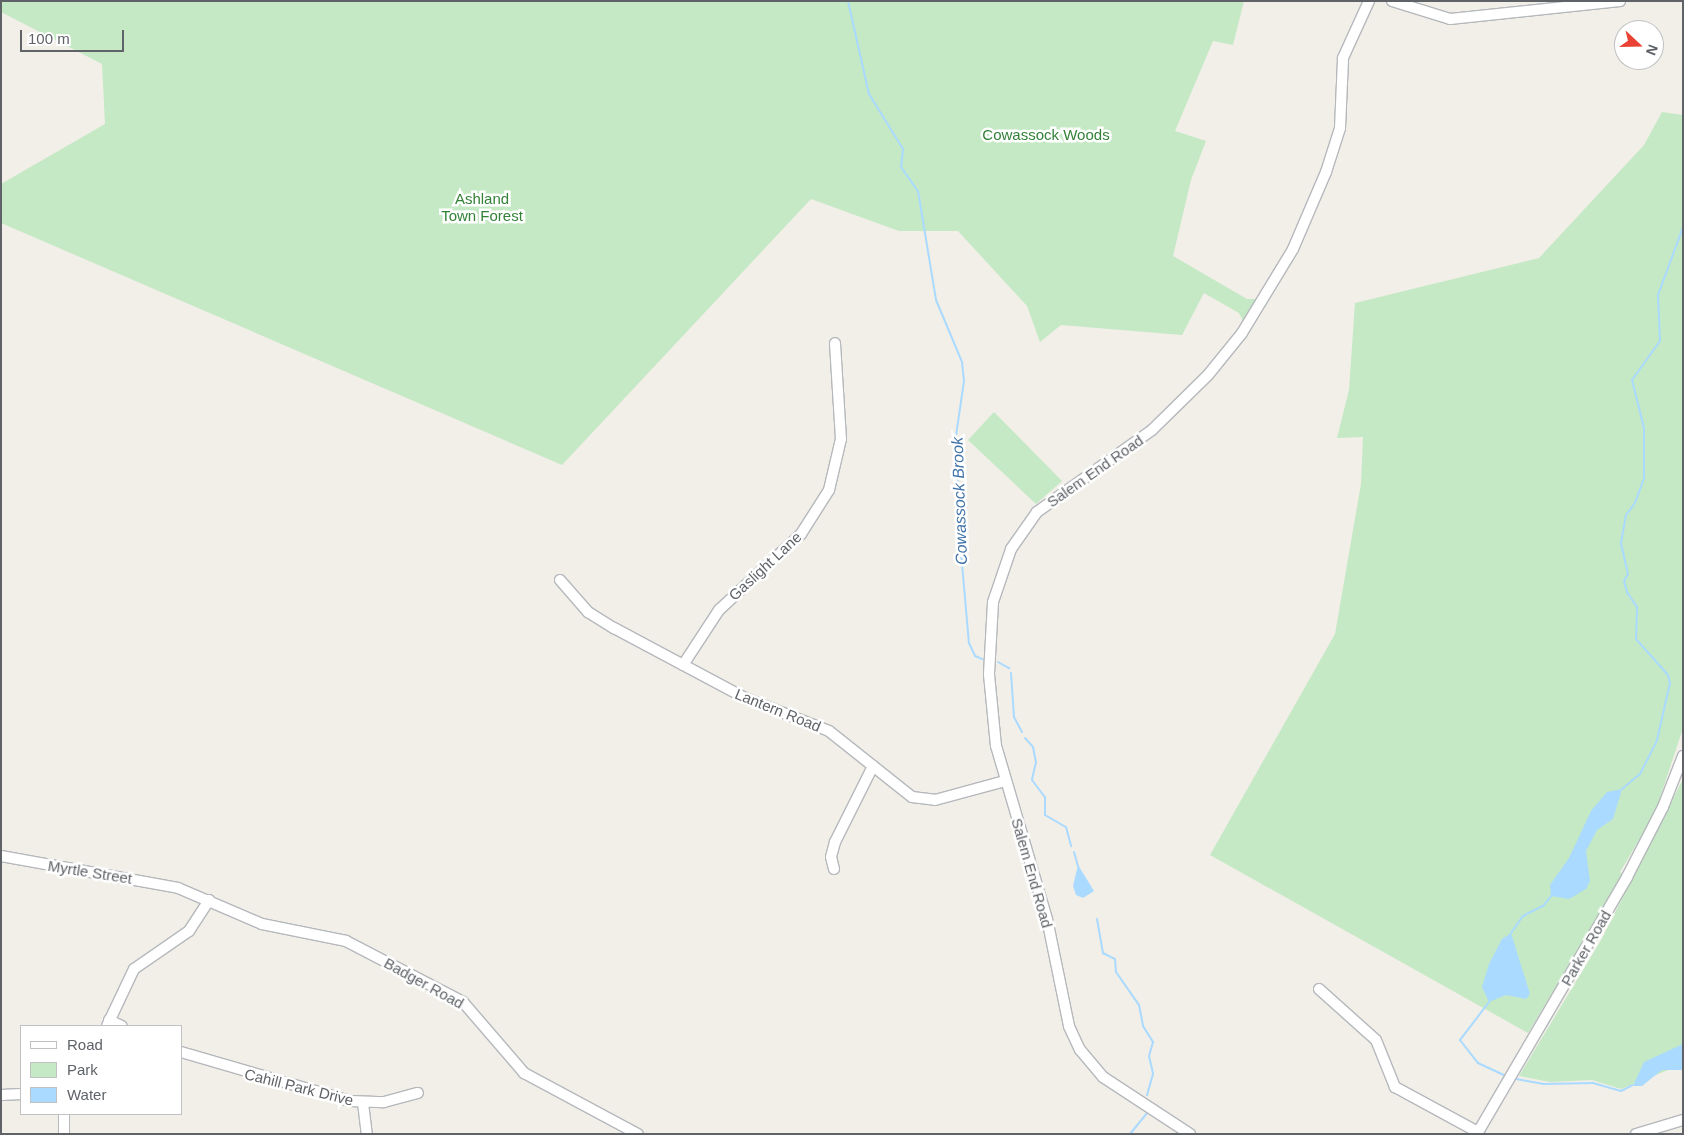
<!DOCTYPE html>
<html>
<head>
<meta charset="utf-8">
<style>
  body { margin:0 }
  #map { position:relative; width:1684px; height:1135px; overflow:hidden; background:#f1efe8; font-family:Arial,sans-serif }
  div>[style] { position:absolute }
  .green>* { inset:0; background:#c5e8c5 }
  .water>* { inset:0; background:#aadaff }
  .stream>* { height:2px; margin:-1px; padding:0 1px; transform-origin:1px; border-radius:1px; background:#aadaff }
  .roads { filter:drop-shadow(1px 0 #b5b8bc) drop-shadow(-1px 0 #b5b8bc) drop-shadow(0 1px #b5b8bc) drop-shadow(0 -1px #b5b8bc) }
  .minor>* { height:10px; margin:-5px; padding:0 5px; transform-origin:5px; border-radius:5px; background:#fff }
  span { translate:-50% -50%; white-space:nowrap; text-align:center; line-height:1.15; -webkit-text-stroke:5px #fff; paint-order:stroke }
  .park-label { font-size:15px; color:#348238 }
  .street-label { font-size:15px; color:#5f6368 }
  .water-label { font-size:16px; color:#4174aa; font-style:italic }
  .frame { position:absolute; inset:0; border:2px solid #5f6368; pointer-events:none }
  .legend { position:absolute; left:20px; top:1025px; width:162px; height:90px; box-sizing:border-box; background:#fff; border:1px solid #bfc1c3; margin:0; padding:6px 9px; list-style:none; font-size:15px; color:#5f6368 }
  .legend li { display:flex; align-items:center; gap:10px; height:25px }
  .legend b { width:25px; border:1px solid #bfc1c3 }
  .north { position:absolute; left:1614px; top:20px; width:50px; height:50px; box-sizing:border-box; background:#fff; border:1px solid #bfc1c3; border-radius:50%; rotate:111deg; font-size:14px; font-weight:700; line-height:20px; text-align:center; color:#5f6368 }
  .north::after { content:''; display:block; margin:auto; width:18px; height:22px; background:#ea4335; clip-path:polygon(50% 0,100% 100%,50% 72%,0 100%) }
  .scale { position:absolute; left:20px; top:30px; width:104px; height:22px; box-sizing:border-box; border:2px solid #5f6368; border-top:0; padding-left:6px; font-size:15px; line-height:18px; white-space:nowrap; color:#5f6368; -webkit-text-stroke:4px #fff; paint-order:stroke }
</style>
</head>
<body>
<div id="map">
  <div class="green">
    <i style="clip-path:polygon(1px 1px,1244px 1px,1233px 45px,1213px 41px,1175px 131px,1206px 141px,1191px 180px,1173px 256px,1247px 299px,1256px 299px,1243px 321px,1239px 313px,1204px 293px,1182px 335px,1061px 325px,1040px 342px,1027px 306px,958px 231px,899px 231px,811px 199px,562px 465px,1px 223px,1px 184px,105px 124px,102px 64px,1px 12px)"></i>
    <i style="clip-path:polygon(1662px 112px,1683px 115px,1683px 728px,1655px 813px,1620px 872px,1623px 875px,1528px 1033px,1210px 855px,1335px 634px,1361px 484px,1363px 437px,1337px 438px,1349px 390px,1355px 303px,1539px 258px,1644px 145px)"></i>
    <i style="clip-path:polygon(994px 412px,1062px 481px,1036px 504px,968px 440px)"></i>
    <i style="clip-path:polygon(1683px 779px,1683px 1064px,1621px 1089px,1592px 1080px,1550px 1082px,1519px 1076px,1601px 940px)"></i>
  </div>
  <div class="water">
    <i style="clip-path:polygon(1622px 789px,1613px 819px,1597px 830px,1586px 851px,1590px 881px,1586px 889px,1569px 899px,1551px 896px,1550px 885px,1569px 858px,1591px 811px,1607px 792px)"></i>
    <i style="clip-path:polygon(1078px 865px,1094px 891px,1083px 898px,1076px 895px,1073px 886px)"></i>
    <i style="clip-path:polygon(1511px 933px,1530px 994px,1526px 999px,1506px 995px,1489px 1002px,1482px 987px,1489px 964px,1502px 939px)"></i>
    <i style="clip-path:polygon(1683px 1044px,1683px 1070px,1662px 1070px,1642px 1086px,1633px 1086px,1644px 1062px)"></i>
  </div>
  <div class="stream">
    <i style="left:848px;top:1px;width:95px;rotate:77.3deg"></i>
    <i style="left:869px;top:94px;width:65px;rotate:58.3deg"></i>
    <i style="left:903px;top:149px;width:18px;rotate:96deg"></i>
    <i style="left:901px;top:167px;width:29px;rotate:55deg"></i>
    <i style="left:918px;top:191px;width:110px;rotate:80.6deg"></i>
    <i style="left:936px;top:300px;width:67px;rotate:67.2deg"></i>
    <i style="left:962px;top:362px;width:19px;rotate:84deg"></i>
    <i style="left:964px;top:381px;width:56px;rotate:98.3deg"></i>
    <i style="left:956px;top:436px;width:105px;rotate:87.8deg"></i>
    <i style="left:960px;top:541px;width:102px;rotate:85deg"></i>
    <i style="left:969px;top:643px;width:14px;rotate:65deg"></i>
    <i style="left:975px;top:656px;width:8px;rotate:23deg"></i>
    <i style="left:998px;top:662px;width:13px;rotate:29deg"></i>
    <i style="left:1011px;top:673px;width:44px;rotate:86.1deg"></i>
    <i style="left:1014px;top:717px;width:17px;rotate:62deg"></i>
    <i style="left:1025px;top:738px;width:12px;rotate:48deg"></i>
    <i style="left:1033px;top:747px;width:15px;rotate:79deg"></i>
    <i style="left:1036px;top:762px;width:18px;rotate:103deg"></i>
    <i style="left:1032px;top:780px;width:21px;rotate:53deg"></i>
    <i style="left:1045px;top:797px;width:18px;rotate:90deg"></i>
    <i style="left:1045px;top:815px;width:24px;rotate:30deg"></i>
    <i style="left:1066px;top:827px;width:20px;rotate:75deg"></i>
    <i style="left:1622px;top:789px;width:23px;rotate:-40deg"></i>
    <i style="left:1640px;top:774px;width:38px;rotate:-63deg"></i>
    <i style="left:1657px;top:740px;width:58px;rotate:-77.2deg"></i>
    <i style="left:1670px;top:683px;width:8px;rotate:-104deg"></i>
    <i style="left:1668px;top:675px;width:48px;rotate:-131.6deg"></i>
    <i style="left:1636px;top:639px;width:32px;rotate:-88deg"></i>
    <i style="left:1637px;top:607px;width:18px;rotate:-124deg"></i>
    <i style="left:1627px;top:592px;width:11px;rotate:-105deg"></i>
    <i style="left:1624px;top:581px;width:8px;rotate:-60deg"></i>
    <i style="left:1628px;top:574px;width:32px;rotate:-103deg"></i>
    <i style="left:1621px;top:543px;width:28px;rotate:-80deg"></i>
    <i style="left:1626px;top:515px;width:15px;rotate:-53deg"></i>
    <i style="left:1635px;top:503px;width:27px;rotate:-70deg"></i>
    <i style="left:1644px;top:478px;width:50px;rotate:-90deg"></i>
    <i style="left:1644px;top:428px;width:49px;rotate:-104deg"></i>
    <i style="left:1632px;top:380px;width:48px;rotate:-54.3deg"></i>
    <i style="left:1660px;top:341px;width:46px;rotate:-92.5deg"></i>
    <i style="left:1658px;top:295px;width:72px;rotate:-69.8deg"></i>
    <i style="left:1074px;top:852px;width:15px;rotate:74deg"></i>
    <i style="left:1097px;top:919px;width:35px;rotate:80deg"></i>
    <i style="left:1103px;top:953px;width:13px;rotate:27deg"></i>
    <i style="left:1115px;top:959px;width:13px;rotate:86deg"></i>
    <i style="left:1116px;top:972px;width:40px;rotate:55.1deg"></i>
    <i style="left:1139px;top:1005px;width:21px;rotate:79deg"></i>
    <i style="left:1143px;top:1026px;width:19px;rotate:58deg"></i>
    <i style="left:1153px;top:1042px;width:15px;rotate:106deg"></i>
    <i style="left:1149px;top:1056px;width:18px;rotate:77deg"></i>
    <i style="left:1153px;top:1074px;width:22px;rotate:106deg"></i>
    <i style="left:1511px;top:933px;width:21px;rotate:-55deg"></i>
    <i style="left:1523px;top:916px;width:22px;rotate:-27deg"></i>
    <i style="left:1543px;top:906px;width:13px;rotate:-51deg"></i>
    <i style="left:1489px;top:1002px;width:48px;rotate:127.3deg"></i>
    <i style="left:1460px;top:1040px;width:29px;rotate:52deg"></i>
    <i style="left:1478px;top:1063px;width:29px;rotate:25deg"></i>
    <i style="left:1516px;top:1079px;width:27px;rotate:10deg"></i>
    <i style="left:1543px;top:1084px;width:50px;rotate:-1.1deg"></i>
    <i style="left:1593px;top:1083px;width:29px;rotate:16deg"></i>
    <i style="left:1621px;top:1091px;width:13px;rotate:-27deg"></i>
    <i style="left:1130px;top:1134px;width:27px;rotate:-51deg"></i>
  </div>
  <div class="roads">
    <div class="minor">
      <i style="left:1392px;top:1px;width:61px;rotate:17.2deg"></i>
      <i style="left:1450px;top:19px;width:171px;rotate:-6deg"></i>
      <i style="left:560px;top:580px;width:43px;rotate:48.8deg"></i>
      <i style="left:588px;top:612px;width:31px;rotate:32deg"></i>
      <i style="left:614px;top:628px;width:149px;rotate:28.1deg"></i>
      <i style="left:745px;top:698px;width:90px;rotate:21.4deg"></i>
      <i style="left:829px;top:731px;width:106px;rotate:38.5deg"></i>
      <i style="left:912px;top:797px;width:23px;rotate:7deg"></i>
      <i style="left:935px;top:800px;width:73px;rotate:-15.2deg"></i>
      <i style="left:683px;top:665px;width:66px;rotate:-56.8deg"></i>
      <i style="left:719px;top:610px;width:112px;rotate:-42.8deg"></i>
      <i style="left:801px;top:534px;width:52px;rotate:-57.5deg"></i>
      <i style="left:829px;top:490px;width:52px;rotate:-76.8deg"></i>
      <i style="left:841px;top:439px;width:96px;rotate:-93.6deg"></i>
      <i style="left:1px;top:856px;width:180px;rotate:10.2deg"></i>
      <i style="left:178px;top:888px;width:91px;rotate:23.2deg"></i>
      <i style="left:262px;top:924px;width:86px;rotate:11.4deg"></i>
      <i style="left:346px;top:941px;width:132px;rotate:27.5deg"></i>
      <i style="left:463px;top:1002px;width:94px;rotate:49.3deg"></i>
      <i style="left:524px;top:1073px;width:129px;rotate:28.2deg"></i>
      <i style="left:834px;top:869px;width:12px;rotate:-104deg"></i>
      <i style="left:831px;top:857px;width:16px;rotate:-75deg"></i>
      <i style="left:835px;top:842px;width:85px;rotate:-63.4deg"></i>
      <i style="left:1319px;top:989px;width:76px;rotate:41.8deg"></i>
      <i style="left:1376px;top:1040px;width:51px;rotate:68deg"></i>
      <i style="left:1395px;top:1087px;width:94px;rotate:28.5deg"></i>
      <i style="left:109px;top:1020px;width:14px;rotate:25deg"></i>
      <i style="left:107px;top:1026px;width:63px;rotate:-64.7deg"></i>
      <i style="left:134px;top:969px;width:67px;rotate:-34.6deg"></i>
      <i style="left:189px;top:931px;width:37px;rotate:-57deg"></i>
      <i style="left:181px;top:1052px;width:176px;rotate:16.2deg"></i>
      <i style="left:350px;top:1101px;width:34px;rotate:2deg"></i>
      <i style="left:384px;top:1102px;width:35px;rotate:-15deg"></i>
      <i style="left:1px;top:1095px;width:20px;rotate:-3deg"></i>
      <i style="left:363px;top:1103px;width:31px;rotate:83deg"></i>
      <i style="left:64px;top:1134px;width:20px;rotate:-90deg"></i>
      <i style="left:1190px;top:1134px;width:104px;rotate:-146.8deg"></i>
      <i style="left:1103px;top:1077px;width:35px;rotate:-130deg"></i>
      <i style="left:1080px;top:1050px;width:26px;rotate:-115deg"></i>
      <i style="left:1069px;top:1026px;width:109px;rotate:-101.6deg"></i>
      <i style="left:1047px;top:919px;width:180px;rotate:-106.4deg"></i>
      <i style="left:996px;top:746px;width:72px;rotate:-95.6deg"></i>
      <i style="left:989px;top:674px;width:72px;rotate:-86.8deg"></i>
      <i style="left:993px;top:602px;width:56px;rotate:-71.2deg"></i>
      <i style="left:1011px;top:549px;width:45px;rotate:-54.9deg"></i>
      <i style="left:1037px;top:512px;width:141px;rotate:-35.5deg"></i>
      <i style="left:1152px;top:430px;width:78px;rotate:-44.5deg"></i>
      <i style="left:1208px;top:375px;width:54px;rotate:-51deg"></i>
      <i style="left:1242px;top:333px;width:98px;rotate:-58.7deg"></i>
      <i style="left:1293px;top:249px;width:84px;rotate:-66.8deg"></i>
      <i style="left:1326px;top:172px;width:46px;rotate:-72.3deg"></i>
      <i style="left:1340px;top:128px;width:70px;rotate:-87.5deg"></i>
      <i style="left:1343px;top:58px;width:63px;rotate:-65.5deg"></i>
      <i style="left:1477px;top:1134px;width:298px;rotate:-59.7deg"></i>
      <i style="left:1627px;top:877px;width:79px;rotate:-62.8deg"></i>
      <i style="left:1663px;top:807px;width:55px;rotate:-68.6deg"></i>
      <i style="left:1636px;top:1134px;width:49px;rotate:-16.6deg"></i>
    </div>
  </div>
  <div class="park-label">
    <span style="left:1046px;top:135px">Cowassock Woods</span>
    <span style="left:482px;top:207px">Ashland<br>Town Forest</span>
  </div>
  <div class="street-label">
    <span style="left:1095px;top:471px;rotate:-35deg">Salem End Road</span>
    <span style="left:765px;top:566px;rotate:-43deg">Gaslight Lane</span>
    <span style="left:778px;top:710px;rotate:22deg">Lantern Road</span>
    <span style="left:90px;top:872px;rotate:9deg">Myrtle Street</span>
    <span style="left:1032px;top:873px;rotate:74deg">Salem End Road</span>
    <span style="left:1586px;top:948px;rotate:-60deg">Parker Road</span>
    <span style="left:424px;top:983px;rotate:29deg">Badger Road</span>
    <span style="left:299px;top:1087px;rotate:14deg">Cahill Park Drive</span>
  </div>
  <div class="water-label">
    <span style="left:960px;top:501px;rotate:-92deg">Cowassock Brook</span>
  </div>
  <div class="frame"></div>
  <ul class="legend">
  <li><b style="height:6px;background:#fff"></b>Road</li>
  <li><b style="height:14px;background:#c5e8c5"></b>Park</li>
  <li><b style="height:14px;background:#aadaff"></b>Water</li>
  </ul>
  <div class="north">N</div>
  <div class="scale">100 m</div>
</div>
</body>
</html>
